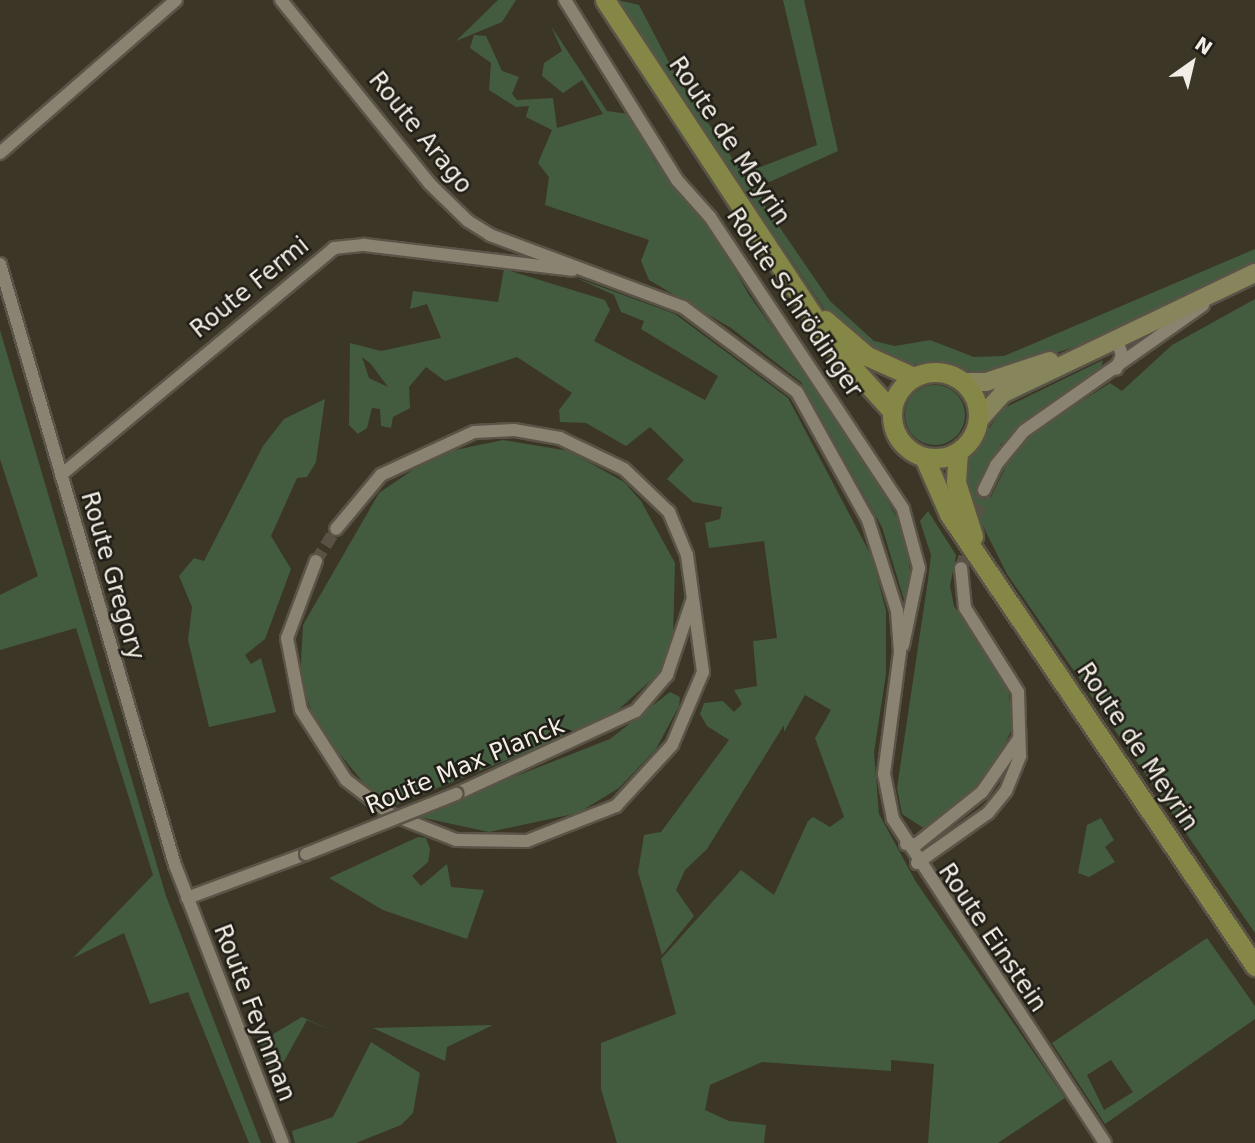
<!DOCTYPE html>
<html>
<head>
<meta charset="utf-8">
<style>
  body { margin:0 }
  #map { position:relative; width:1255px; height:1143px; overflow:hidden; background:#3c3627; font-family:"DejaVu Sans",sans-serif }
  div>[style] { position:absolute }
  .green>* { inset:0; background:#435c3f }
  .round { border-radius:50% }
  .street-tunnel>* { height:12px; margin-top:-6px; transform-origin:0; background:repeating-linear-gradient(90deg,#575244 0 12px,transparent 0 18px) }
  .roads { filter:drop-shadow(2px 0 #595447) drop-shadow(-2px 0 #595447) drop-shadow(0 2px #595447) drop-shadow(0 -2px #595447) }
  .street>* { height:12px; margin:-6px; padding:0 6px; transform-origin:6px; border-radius:6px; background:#8a8372 }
  .secondary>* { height:18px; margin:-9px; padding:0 9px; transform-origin:9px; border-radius:9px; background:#87855c }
  .primary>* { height:19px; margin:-9.5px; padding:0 9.5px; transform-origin:9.5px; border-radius:9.5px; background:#858746 }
  .primary>.ring { margin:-9.5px; padding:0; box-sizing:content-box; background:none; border:19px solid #858746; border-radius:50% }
  .bridges { filter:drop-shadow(2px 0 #595447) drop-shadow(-2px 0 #595447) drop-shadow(0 2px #595447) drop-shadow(0 -2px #595447) }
  .street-bridge>* { height:12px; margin:-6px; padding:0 6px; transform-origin:6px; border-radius:6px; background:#8a8372 }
  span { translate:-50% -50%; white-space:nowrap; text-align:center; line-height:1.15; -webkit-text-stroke:5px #211e17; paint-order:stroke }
  .street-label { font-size:24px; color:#f2eee5 }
  .north { position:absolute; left:1157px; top:28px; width:70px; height:70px; -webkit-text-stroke:5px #211e17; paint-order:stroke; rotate:34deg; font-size:19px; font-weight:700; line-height:28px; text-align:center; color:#f2eee5 }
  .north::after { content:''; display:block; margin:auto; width:24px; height:32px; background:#f2eee5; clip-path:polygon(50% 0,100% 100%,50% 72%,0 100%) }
</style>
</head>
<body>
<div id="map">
  <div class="green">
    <i style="clip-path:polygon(498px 0,516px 0,502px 22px,456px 41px)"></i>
    <i style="clip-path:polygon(617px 0,639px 5px,676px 76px,743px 174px,817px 145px,783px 0,804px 0,838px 151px,765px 184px,761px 200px,830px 301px,874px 341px,895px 346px,930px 340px,974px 357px,1004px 356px,1255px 249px,1255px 263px,1080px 345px,986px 376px,937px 361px,898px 366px,825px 310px)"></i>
    <i style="clip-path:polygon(551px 26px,607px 111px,628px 114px,655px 162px,701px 210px,749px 295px,851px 437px,904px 530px,911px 578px,905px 603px,882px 527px,801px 382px,731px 328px,649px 280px,641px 261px,649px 240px,545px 205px,549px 177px,538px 163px,552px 130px,526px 117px,529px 106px,516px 107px,489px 90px,491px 63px,470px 48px,474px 35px,486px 36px,502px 71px,519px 77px,512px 94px,517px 100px,553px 98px,557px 128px,603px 114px,582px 80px,563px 93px,542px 76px,544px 63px,562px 51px)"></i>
    <i style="clip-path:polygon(evenodd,504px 269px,605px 300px,610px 310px,594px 341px,705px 400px,718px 376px,641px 329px,644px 321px,621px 312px,614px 295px,574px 277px,675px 314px,788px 398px,872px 557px,886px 611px,886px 674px,874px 752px,879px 814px,916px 882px,1065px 1098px,998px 1143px,928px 1143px,934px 1064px,891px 1060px,891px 1071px,762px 1062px,710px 1085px,705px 1110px,729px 1121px,766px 1125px,764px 1143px,617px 1143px,601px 1089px,601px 1043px,676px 1014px,661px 959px,741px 870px,774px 895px,808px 821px,813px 817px,830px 827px,844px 817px,815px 738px,831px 710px,805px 695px,784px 732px,784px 725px,707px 849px,685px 870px,676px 890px,694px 916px,662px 955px,638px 872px,644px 835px,661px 832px,729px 740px,707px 726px,700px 714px,704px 703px,723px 701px,734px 712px,742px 704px,734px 690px,757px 686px,753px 641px,777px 638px,764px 541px,709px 548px,705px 523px,720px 519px,722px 507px,693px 502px,667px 479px,684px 460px,650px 427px,626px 446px,586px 423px,560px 422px,559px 410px,572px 393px,517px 357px,445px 381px,426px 367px,409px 387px,410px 408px,393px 417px,391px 428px,381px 426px,380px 409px,372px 408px,367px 428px,358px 434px,349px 425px,350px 343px,381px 351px,441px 338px,427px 304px,410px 309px,413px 291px,498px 302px,504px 269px,362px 357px,371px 364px,388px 387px,369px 378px,362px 357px)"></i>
    <i style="clip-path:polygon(1255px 299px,1255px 933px,1007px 574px,966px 492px,966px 459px,1004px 408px,1103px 360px,1100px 371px,1001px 444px,976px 490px,991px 497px,1013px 452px,1039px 429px,1110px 383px,1122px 391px,1172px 345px)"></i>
    <i style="clip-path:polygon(0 330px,166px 896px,261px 1143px,249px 1143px,188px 992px,150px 1004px,124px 933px,73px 958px,153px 875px,76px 628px,0 650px,0 595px,38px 576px,0 459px)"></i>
    <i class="round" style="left:905px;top:385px;width:60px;height:60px"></i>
    <i style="clip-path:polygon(325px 399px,316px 462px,307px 477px,297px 478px,271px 536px,291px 569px,265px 639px,245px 655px,251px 664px,261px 658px,276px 712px,209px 727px,188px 640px,192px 607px,179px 576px,194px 558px,204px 561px,263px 446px,284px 419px)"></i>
    <i style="clip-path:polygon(503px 440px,569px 451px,624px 482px,641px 501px,675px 563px,673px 640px,660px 672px,608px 719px,393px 806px,363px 782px,318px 728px,300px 680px,303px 625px,379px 493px,436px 454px)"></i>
    <i style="clip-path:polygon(928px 511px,956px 555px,950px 586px,954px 606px,1008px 689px,1014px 724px,993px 771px,925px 829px,902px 814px,897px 788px,928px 580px,931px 555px,920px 521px)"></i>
    <i style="clip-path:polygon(670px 692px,680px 697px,679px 706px,656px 749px,619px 788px,578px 813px,489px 832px,415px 816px,610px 739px)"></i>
    <i style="clip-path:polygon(1101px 818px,1114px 840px,1105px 847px,1115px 862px,1089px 877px,1078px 873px,1087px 825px)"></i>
    <i style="clip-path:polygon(418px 837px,426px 838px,430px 849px,428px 862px,412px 876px,421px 886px,447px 864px,451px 887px,484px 890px,467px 939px,383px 910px,329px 878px)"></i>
    <i style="clip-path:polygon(evenodd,1207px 938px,1255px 1006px,1255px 1019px,1105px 1124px,1052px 1043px,1207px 938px,1111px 1060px,1133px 1092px,1104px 1110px,1087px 1075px,1111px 1060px)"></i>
    <i style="clip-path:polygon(302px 1017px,333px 1031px,307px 1020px,283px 1063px,277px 1060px,270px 1073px,260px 1042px)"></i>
    <i style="clip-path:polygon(493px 1025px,447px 1047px,445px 1061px,373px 1028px)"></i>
    <i style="clip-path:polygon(371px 1042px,420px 1073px,413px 1113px,401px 1125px,356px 1143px,295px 1143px,292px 1131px,333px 1117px)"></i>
  </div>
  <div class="street-tunnel">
    <i style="left:316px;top:561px;width:38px;rotate:-58deg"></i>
    <i style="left:961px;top:568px;width:81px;rotate:-73.6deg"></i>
  </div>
  <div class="roads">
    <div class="street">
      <i style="left:281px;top:0;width:235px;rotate:51deg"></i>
      <i style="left:429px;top:183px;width:54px;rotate:44.3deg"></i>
      <i style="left:468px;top:221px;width:26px;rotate:32deg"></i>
      <i style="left:490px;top:235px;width:206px;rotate:20.5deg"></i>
      <i style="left:683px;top:307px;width:142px;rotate:36.7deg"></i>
      <i style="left:797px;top:392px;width:146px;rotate:61deg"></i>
      <i style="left:868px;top:520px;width:96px;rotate:72.3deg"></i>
      <i style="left:897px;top:611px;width:41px;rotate:85.8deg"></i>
      <i style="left:900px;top:652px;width:123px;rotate:97.5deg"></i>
      <i style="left:884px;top:774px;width:46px;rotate:78.7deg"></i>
      <i style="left:893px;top:819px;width:387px;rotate:56.8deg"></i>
      <i style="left:565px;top:0;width:212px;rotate:58.1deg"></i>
      <i style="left:677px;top:180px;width:50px;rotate:48.3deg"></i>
      <i style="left:710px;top:217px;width:350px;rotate:56.5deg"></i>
      <i style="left:903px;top:509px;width:61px;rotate:74.8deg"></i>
      <i style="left:919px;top:568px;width:79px;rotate:101.7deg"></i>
      <i style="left:0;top:153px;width:233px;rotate:-41deg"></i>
      <i style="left:0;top:264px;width:626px;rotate:73.77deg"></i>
      <i style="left:175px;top:865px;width:298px;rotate:68.8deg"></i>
      <i style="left:1116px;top:339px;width:17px;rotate:69deg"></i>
      <i style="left:1122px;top:355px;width:15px;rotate:113deg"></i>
      <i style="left:61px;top:475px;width:355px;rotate:-39.7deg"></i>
      <i style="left:334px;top:248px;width:30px;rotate:-6deg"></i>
      <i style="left:364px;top:245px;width:210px;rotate:6.8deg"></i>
      <i style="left:984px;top:490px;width:28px;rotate:-64deg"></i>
      <i style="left:996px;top:465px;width:44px;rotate:-50.5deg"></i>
      <i style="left:1024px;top:431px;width:219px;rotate:-35.1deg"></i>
      <i style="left:316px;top:561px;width:82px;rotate:110.6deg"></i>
      <i style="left:287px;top:638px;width:73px;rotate:79deg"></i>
      <i style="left:301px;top:710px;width:83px;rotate:57.3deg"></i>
      <i style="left:346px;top:780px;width:56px;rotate:37.7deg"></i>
      <i style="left:390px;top:814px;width:71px;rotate:21.5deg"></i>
      <i style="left:456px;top:840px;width:71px;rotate:0.8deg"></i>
      <i style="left:527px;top:841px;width:96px;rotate:-21.5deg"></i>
      <i style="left:616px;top:806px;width:83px;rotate:-47.4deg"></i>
      <i style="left:672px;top:745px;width:79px;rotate:-67deg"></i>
      <i style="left:703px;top:672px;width:118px;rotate:-97.8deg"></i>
      <i style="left:687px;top:555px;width:47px;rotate:-112.7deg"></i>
      <i style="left:669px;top:512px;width:62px;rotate:-136.3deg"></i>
      <i style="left:624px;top:469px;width:71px;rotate:-154.2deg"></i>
      <i style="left:560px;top:438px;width:47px;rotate:-170.1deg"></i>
      <i style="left:514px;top:430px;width:40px;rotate:177.1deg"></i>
      <i style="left:474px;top:432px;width:102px;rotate:155.2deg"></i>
      <i style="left:381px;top:475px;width:70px;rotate:129.8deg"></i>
      <i style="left:456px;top:794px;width:198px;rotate:-24.8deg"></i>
      <i style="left:636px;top:711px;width:48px;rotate:-49.3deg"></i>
      <i style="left:667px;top:675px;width:78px;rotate:-71.3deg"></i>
      <i style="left:906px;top:844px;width:11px"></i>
      <i style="left:917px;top:844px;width:83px;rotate:-38.7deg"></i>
      <i style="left:982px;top:792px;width:63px;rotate:-55.3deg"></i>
      <i style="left:917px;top:863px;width:87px;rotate:-35.2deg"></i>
      <i style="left:988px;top:813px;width:28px;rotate:-51deg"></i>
      <i style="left:1006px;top:791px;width:38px;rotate:-68deg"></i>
      <i style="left:1020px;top:756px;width:64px;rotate:-91.8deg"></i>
      <i style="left:1018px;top:692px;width:99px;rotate:-122.2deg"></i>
      <i style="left:965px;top:608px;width:40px;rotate:-95.7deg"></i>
      <i style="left:187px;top:898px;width:127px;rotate:-20.3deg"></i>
    </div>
    <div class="secondary">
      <i style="left:962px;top:382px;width:24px"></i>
      <i style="left:986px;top:382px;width:67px;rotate:-18.2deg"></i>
      <i style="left:978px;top:421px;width:36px;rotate:-48deg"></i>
      <i style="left:1002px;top:394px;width:280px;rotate:-25.6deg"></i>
    </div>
    <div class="primary">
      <i style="left:605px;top:0;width:416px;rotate:56.6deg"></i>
      <i style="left:834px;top:347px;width:86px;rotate:47.8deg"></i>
      <i style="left:825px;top:320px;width:55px;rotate:40.6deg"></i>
      <i style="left:867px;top:356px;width:51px;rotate:24.1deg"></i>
      <i class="ring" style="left:892px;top:372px;width:67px;height:67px"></i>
      <i style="left:958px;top:452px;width:30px;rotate:94deg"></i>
      <i style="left:956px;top:482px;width:57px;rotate:72.5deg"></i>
      <i style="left:924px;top:457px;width:62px;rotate:66.3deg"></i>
      <i style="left:949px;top:514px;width:546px;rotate:55.9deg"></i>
    </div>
  </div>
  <div class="bridges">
    <div class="street-bridge">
      <i style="left:306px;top:854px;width:162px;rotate:-21.8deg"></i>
    </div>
  </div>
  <div class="street-label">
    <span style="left:420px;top:133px;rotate:51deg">Route Arago</span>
    <span style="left:729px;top:141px;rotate:56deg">Route de Meyrin</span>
    <span style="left:250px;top:288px;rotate:-39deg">Route Fermi</span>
    <span style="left:794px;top:303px;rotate:56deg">Route Schrödinger</span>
    <span style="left:112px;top:576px;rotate:74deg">Route Gregory</span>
    <span style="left:1137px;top:747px;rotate:56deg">Route de Meyrin</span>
    <span style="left:465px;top:766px;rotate:-23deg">Route Max Planck</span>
    <span style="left:992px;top:938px;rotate:56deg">Route Einstein</span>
    <span style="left:254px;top:1013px;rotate:69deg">Route Feynman</span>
  </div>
  <div class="north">N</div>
</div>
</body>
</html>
